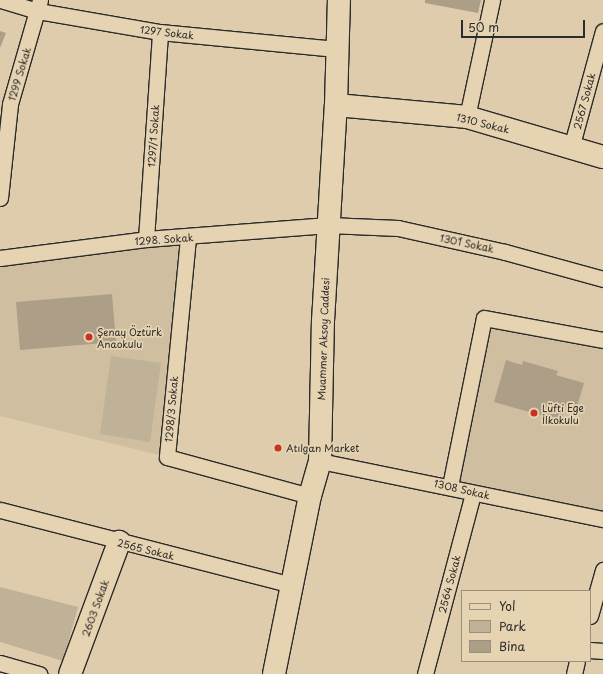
<!DOCTYPE html>
<html>
<head>
<meta charset="utf-8">
<style>
  body { margin:0 }
  #map { position:relative; width:603px; height:674px; overflow:hidden; background:#dfccac; font-family:"Playpen Sans",sans-serif }
  div>[style] { position:absolute }
  .built>* { inset:0; background:#d0bea1 }
  .green>* { inset:0; background:#c0b296 }
  .building>* { inset:0; background:#ad9f87 }
  .roads { filter:drop-shadow(1px 0 #2b2b2b) drop-shadow(-1px 0 #2b2b2b) drop-shadow(0 1px #2b2b2b) drop-shadow(0 -1px #2b2b2b) }
  .street>* { height:15px; margin:-7.5px; padding:0 7.5px; transform-origin:7.5px; border-radius:7.5px; background:#e6d3b1 }
  .secondary>* { height:22px; margin:-11px; padding:0 11px; transform-origin:11px; border-radius:11px; background:#e6d3b1 }
  .dots>* { width:11px; height:11px; translate:-50% -50%; box-sizing:border-box; border:2px solid #e6d3b1; border-radius:50% }
  span { translate:-50% -50%; white-space:nowrap; text-align:center; line-height:1.15; -webkit-text-stroke:3.5px #e6d3b1; paint-order:stroke }
  .street-label { font-size:10px; color:#2b2b2b }
  .poi-label { font-size:10px; color:#2b2b2b }
  .left { translate:0 -50%; text-align:left }
  .legend { position:absolute; left:461px; top:590px; width:130px; height:72px; box-sizing:border-box; background:#e6d3b1; border:1px solid #9b907b; margin:0; padding:5px 7px; list-style:none; font-size:12px; color:#2b2b2b }
  .legend li { display:flex; align-items:center; gap:8px; height:20px }
  .legend b { width:20px; border:1px solid #9b907b }
  .scale { position:absolute; left:461px; top:20px; width:124px; height:18px; box-sizing:border-box; border:2px solid #2b2b2b; border-top:0; padding-left:5px; font-size:12px; line-height:14px; white-space:nowrap; color:#2b2b2b; -webkit-text-stroke:3px #e6d3b1; paint-order:stroke }
</style>
</head>
<body>
<div id="map">
  <div class="built">
    <i style="clip-path:polygon(188px 238px,167px 457px,0 416px,0 258px)"></i>
    <i style="clip-path:polygon(484px 318px,603px 340px,603px 519px,450px 486px)"></i>
  </div>
  <div class="green">
    <i style="clip-path:polygon(111px 356px,161px 363px,150px 442px,100px 434px)"></i>
    <i style="clip-path:polygon(0 587px,78px 607px,63px 661px,0 642px)"></i>
  </div>
  <div class="building">
    <i style="clip-path:polygon(425px 0,481px 0,478px 13px,425px 3px)"></i>
    <i style="clip-path:polygon(0 31px,6px 33px,0 48px)"></i>
    <i style="clip-path:polygon(112px 294px,116px 342px,20px 350px,16px 302px)"></i>
    <i style="clip-path:polygon(506px 360px,522px 365px,523px 361px,558px 371px,556px 375px,584px 383px,577px 407px,566px 404px,561px 421px,494px 402px)"></i>
  </div>
  <div class="roads">
    <div class="street">
      <i style="left:1px;top:0;width:39px;rotate:17deg"></i>
      <i style="left:38px;top:11px;width:124px;rotate:9.8deg"></i>
      <i style="left:160px;top:32px;width:177px;rotate:5.5deg"></i>
      <i style="left:467px;top:117px;width:120px;rotate:-77.9deg"></i>
      <i style="left:571px;top:148px;width:121px;rotate:-74.7deg"></i>
      <i style="left:0;top:198px;width:95px;rotate:-83.9deg"></i>
      <i style="left:10px;top:104px;width:108px;rotate:-73.9deg"></i>
      <i style="left:188px;top:238px;width:220px;rotate:95.5deg"></i>
      <i style="left:167px;top:457px;width:148px;rotate:15.3deg"></i>
      <i style="left:146px;top:239px;width:207px;rotate:-86.1deg"></i>
      <i style="left:0;top:258px;width:147px;rotate:-7.4deg"></i>
      <i style="left:146px;top:239px;width:183px;rotate:-4.4deg"></i>
      <i style="left:328px;top:225px;width:70px;rotate:2.5deg"></i>
      <i style="left:398px;top:228px;width:110px;rotate:12.6deg"></i>
      <i style="left:505px;top:252px;width:102px;rotate:15.4deg"></i>
      <i style="left:320px;top:461px;width:289px;rotate:11.6deg"></i>
      <i style="left:450px;top:486px;width:171px;rotate:-78.6deg"></i>
      <i style="left:484px;top:318px;width:121px;rotate:10.5deg"></i>
      <i style="left:0;top:510px;width:302px;rotate:14.4deg"></i>
      <i style="left:590px;top:616px;width:48px;rotate:-74.2deg"></i>
      <i style="left:590px;top:650px;width:13px;rotate:4deg"></i>
      <i style="left:0;top:663px;width:41px;rotate:15.8deg"></i>
      <i style="left:425px;top:674px;width:187px;rotate:-75.1deg"></i>
      <i style="left:574px;top:674px;width:13px;rotate:-77deg"></i>
    </div>
    <div class="secondary">
      <i style="left:336px;top:105px;width:132px;rotate:5.2deg"></i>
      <i style="left:467px;top:117px;width:142px;rotate:16.4deg"></i>
      <i style="left:70px;top:674px;width:141px;rotate:-69.6deg"></i>
      <i style="left:274px;top:674px;width:182px;rotate:-78.6deg"></i>
      <i style="left:310px;top:496px;width:36px;rotate:-74deg"></i>
      <i style="left:320px;top:461px;width:140px;rotate:-88.8deg"></i>
      <i style="left:323px;top:321px;width:216px;rotate:-86.6deg"></i>
      <i style="left:336px;top:105px;width:105px;rotate:-88.4deg"></i>
    </div>
  </div>
  <div class="dots">
    <i style="left:89px;top:337px;background:#c8321e"></i>
    <i style="left:534px;top:413px;background:#c8321e"></i>
    <i style="left:278px;top:448px;background:#c8321e"></i>
  </div>
  <div class="street-label">
    <span style="left:167px;top:32px;rotate:7deg">1297 Sokak</span>
    <span style="left:19px;top:74px;rotate:-73deg">1299 Sokak</span>
    <span style="left:584px;top:101px;rotate:-75deg">2567 Sokak</span>
    <span style="left:483px;top:123px;rotate:14deg">1310 Sokak</span>
    <span style="left:153px;top:136px;rotate:-86deg">1297/1 Sokak</span>
    <span style="left:164px;top:239px;rotate:-4deg">1298. Sokak</span>
    <span style="left:467px;top:243px;rotate:12deg">1301 Sokak</span>
    <span style="left:323px;top:339px;rotate:-88deg">Muammer Aksoy Caddesi</span>
    <span style="left:171px;top:409px;rotate:-85deg">1298/3 Sokak</span>
    <span style="left:462px;top:489px;rotate:13deg">1308 Sokak</span>
    <span style="left:146px;top:549px;rotate:14deg">2565 Sokak</span>
    <span style="left:449px;top:584px;rotate:-75deg">2564 Sokak</span>
    <span style="left:95px;top:608px;rotate:-70deg">2603 Sokak</span>
  </div>
  <div class="poi-label">
    <span class="left" style="left:97px;top:337px">Şenay Öztürk<br>Anaokulu</span>
    <span class="left" style="left:542px;top:413px">Lüfti Ege<br>İlkokulu</span>
    <span class="left" style="left:286px;top:448px">Atılgan Market</span>
  </div>
  <ul class="legend">
  <li><b style="height:5px;background:#e6d3b1"></b>Yol</li>
  <li><b style="height:11px;background:#c0b296"></b>Park</li>
  <li><b style="height:11px;background:#ad9f87"></b>Bina</li>
  </ul>
  <div class="scale">50 m</div>
</div>
</body>
</html>
